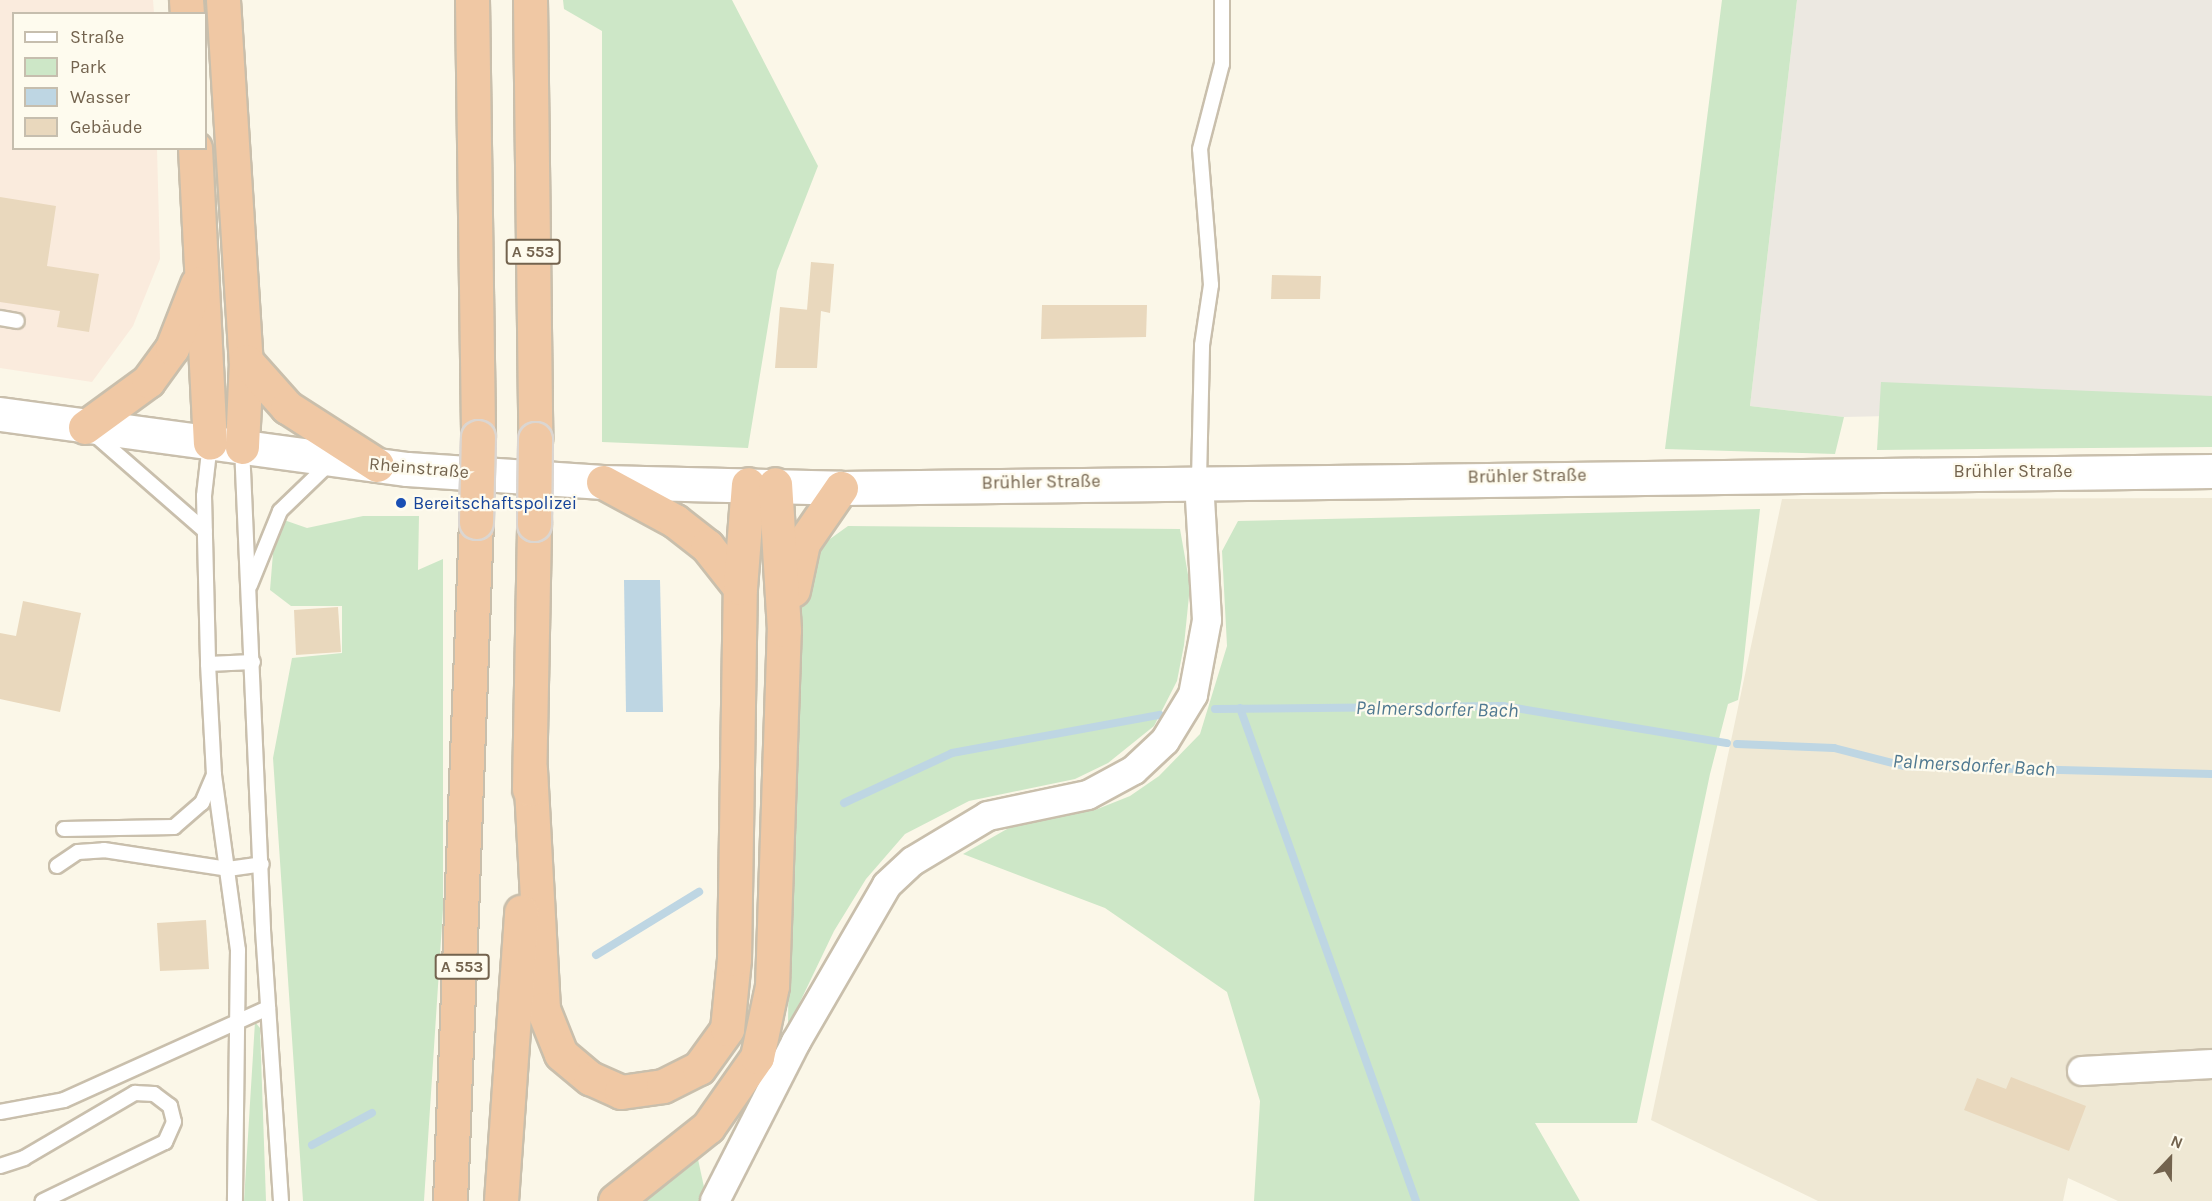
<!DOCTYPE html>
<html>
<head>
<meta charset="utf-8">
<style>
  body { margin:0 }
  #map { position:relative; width:2212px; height:1201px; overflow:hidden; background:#fbf7e8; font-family:Karla,sans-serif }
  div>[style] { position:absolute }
  .residential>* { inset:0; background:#efe8d4 }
  .commercial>* { inset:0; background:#faebdd }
  .industrial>* { inset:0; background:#ece8e1 }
  .green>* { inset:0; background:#cde7c7 }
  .water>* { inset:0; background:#bed6e3 }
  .stream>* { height:8px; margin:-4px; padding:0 4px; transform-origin:4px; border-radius:4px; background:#bed6e3 }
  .building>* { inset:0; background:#e9d8bd }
  .roads { filter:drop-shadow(2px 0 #c9bfac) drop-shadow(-2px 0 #c9bfac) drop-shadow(0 2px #c9bfac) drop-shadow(0 -2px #c9bfac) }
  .service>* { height:14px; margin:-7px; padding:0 7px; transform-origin:7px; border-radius:7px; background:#fff }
  .minor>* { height:28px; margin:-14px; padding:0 14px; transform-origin:14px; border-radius:14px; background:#fff }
  .secondary>* { height:33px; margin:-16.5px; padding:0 16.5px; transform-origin:16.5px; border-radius:16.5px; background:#fff }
  .motorway>* { height:33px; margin:-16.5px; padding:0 16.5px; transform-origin:16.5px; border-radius:16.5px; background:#f0c8a4 }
  .bridges { filter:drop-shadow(2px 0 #dbd6d1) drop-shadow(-2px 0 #dbd6d1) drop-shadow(0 2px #dbd6d1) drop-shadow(0 -2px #dbd6d1) }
  .motorway-bridge>* { height:33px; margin:-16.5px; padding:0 16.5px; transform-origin:16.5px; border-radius:16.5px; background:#f0c8a4 }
  .dots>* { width:16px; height:16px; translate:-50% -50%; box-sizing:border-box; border:3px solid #fefbee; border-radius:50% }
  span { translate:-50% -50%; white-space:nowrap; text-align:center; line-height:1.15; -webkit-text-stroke:4.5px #fefbee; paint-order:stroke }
  .shield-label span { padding:2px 4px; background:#fefbee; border:2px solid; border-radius:4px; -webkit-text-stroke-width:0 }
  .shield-label { font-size:16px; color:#73634e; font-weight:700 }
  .street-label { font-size:18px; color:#73634e }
  .transit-label { font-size:18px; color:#164399 }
  .left { translate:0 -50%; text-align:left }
  .water-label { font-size:20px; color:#507991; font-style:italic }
  .legend { position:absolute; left:12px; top:12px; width:195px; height:138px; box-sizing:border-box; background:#fefbee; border:2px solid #c6beae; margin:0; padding:8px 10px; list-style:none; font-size:18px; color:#73634e }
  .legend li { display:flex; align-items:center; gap:12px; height:30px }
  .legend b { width:30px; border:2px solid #c6beae }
  .north { position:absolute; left:2140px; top:1129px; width:60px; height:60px; -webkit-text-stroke:4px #fefbee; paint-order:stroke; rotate:22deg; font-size:16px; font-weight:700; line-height:24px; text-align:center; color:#73634e }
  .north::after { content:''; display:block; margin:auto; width:21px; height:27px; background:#73634e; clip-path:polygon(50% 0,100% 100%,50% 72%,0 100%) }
</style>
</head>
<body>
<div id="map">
  <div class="residential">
    <i style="clip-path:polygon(2212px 498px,2212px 1201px,2118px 1201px,2068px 1178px,2063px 1201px,1818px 1201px,1651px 1120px,1782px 499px)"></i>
  </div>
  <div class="commercial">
    <i style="clip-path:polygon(0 0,153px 0,154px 13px,14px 14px,14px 148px,157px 149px,160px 259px,133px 326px,92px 382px,0 368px)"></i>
  </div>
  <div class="industrial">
    <i style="clip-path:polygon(1797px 0,2212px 0,2212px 409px,1844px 417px,1750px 406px)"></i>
  </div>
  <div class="green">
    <i style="clip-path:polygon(563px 0,732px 0,818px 166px,777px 271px,748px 448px,602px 442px,602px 31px,564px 9px)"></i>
    <i style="clip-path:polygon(1722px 0,1797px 0,1750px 406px,1844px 417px,1835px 454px,1665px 449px)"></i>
    <i style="clip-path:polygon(1881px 382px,2212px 396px,2212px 447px,1877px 450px)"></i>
    <i style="clip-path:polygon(1760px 509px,1742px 677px,1738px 700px,1728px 704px,1710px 774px,1637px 1123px,1535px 1123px,1580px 1201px,1254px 1201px,1260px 1101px,1227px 992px,1105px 908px,963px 854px,1021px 821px,1095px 810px,1130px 796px,1159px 776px,1200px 734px,1227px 646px,1222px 551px,1238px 521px)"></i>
    <i style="clip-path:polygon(363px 516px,419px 516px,418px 570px,443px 559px,443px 909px,424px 1201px,303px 1201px,273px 758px,292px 658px,342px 653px,342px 606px,291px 606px,270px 590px,273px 553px,284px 520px,307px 528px)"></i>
    <i style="clip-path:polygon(848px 526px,1180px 529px,1190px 586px,1184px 645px,1177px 681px,1154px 726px,1108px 763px,1075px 779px,969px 801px,905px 834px,866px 879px,834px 931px,788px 1027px,791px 779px,805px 557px)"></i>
    <i style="clip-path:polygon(255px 1022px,260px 1028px,266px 1201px,244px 1201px)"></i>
    <i style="clip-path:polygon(696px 1150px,707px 1201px,635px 1201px)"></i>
  </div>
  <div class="water">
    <i style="clip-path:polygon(624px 580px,660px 580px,663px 712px,626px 712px)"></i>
  </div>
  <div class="stream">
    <i style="left:1240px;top:708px;width:523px;rotate:70.35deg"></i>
    <i style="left:1215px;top:709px;width:288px;rotate:-0.6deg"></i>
    <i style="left:1503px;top:706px;width:227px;rotate:9.4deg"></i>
    <i style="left:1737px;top:744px;width:97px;rotate:2.4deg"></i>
    <i style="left:1834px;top:748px;width:72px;rotate:14.4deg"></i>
    <i style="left:1904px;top:766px;width:308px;rotate:1.5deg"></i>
    <i style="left:844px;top:803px;width:119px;rotate:-24.8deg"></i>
    <i style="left:952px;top:753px;width:211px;rotate:-10.4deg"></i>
    <i style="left:596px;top:955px;width:121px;rotate:-31.5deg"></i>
    <i style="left:312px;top:1145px;width:68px;rotate:-28.1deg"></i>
  </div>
  <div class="building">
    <i style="clip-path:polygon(0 197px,56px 206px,47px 266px,99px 274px,89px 332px,57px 327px,60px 311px,0 302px)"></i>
    <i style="clip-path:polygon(811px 262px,834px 264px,830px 313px,821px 311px,817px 368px,775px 368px,780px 307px,820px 311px,807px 310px)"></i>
    <i style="clip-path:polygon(1272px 275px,1321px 276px,1320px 299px,1271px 299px)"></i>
    <i style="clip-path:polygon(1042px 305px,1147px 305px,1146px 337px,1041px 339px)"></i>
    <i style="clip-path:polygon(23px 601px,81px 613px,60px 712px,0 699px,0 633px,16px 636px)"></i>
    <i style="clip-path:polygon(338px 607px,341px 652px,296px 655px,294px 610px)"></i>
    <i style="clip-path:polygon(206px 920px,209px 969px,160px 971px,157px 923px)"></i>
    <i style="clip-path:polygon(2011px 1077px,2086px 1106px,2069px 1151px,1964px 1110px,1977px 1078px,2006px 1089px)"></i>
  </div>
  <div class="roads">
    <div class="service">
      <i style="left:0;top:318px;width:17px;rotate:10deg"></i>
      <i style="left:94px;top:434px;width:147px;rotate:41.1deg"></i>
      <i style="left:210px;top:443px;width:53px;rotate:96.5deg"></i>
      <i style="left:204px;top:496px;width:168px;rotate:88.6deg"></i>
      <i style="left:208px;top:664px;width:111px;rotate:86.9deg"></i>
      <i style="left:214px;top:775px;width:177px;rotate:82.2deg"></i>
      <i style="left:238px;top:950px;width:251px;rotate:90.7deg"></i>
      <i style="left:242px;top:447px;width:483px;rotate:87.5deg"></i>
      <i style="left:263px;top:930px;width:272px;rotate:86.2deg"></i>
      <i style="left:1199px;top:480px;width:135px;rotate:-88.7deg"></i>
      <i style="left:1202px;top:345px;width:61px;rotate:-81.5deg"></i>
      <i style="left:1211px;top:285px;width:136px;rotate:-94.6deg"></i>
      <i style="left:1200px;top:149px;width:88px;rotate:-75.5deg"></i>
      <i style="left:1222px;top:64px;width:64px;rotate:-90deg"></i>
      <i style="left:250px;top:585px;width:80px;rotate:-67.9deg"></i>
      <i style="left:280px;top:511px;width:72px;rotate:-43.9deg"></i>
      <i style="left:208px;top:664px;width:45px;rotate:-2.5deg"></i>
      <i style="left:64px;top:829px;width:110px;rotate:-1deg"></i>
      <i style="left:174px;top:827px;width:37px;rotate:-41deg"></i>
      <i style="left:202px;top:803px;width:30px;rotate:-67deg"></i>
      <i style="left:57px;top:866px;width:25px;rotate:-34deg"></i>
      <i style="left:78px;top:852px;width:26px;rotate:-4deg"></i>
      <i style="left:104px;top:850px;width:125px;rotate:8.7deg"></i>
      <i style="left:228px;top:869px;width:34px;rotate:-8deg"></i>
      <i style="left:0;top:1112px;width:65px;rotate:-10.6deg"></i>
      <i style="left:64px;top:1100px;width:224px;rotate:-24.3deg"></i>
      <i style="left:0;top:1166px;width:25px;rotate:-18deg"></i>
      <i style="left:24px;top:1158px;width:129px;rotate:-30.4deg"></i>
      <i style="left:135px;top:1093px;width:19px;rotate:3deg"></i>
      <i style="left:154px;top:1094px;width:20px;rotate:37deg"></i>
      <i style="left:170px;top:1106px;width:16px;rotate:76deg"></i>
      <i style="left:174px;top:1122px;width:22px;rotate:114deg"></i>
      <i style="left:165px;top:1142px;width:136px;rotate:154.2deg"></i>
    </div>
    <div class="minor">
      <i style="left:2082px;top:1071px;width:130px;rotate:-3.1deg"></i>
      <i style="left:715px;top:1201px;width:178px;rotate:-63deg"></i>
      <i style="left:796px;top:1042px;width:181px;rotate:-59.9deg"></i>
      <i style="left:887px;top:885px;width:35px;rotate:-43deg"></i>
      <i style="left:913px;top:861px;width:87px;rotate:-31deg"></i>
      <i style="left:988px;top:816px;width:102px;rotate:-11.9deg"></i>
      <i style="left:1088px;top:795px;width:52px;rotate:-28.5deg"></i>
      <i style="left:1134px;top:770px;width:42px;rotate:-43.1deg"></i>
      <i style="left:1165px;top:741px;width:54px;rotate:-58.7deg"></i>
      <i style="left:1193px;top:695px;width:76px;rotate:-79.4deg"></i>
      <i style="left:1207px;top:620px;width:140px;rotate:-93.3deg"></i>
    </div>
    <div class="secondary">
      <i style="left:0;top:414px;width:411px;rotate:7.7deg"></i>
      <i style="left:407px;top:469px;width:196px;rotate:3.8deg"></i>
      <i style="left:603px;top:482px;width:238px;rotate:1.4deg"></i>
      <i style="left:841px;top:488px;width:1371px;rotate:-0.71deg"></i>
    </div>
    <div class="motorway">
      <i style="left:186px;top:0;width:14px;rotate:86deg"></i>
      <i style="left:223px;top:0;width:362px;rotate:86.4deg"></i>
      <i style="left:246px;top:361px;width:86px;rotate:92.7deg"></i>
      <i style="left:472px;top:0;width:437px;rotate:89.2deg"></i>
      <i style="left:530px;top:0;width:439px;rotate:89.3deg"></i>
      <i style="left:195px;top:148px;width:295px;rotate:87.1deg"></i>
      <i style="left:246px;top:361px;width:62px;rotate:48.3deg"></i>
      <i style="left:287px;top:407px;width:107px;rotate:32.8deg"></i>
      <i style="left:85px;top:427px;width:78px;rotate:-36.1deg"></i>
      <i style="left:148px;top:381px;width:41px;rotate:-54deg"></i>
      <i style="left:172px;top:348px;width:69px;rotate:-68.7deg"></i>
      <i style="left:603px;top:482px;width:82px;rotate:28.4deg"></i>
      <i style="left:675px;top:521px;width:41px;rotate:38deg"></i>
      <i style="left:707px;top:546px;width:53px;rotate:51.8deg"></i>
      <i style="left:793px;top:590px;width:48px;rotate:-78deg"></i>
      <i style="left:803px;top:543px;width:67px;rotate:-55.4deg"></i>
      <i style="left:530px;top:769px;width:240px;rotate:86.9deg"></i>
      <i style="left:543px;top:1009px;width:48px;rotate:68.2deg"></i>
      <i style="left:561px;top:1054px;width:38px;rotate:40deg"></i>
      <i style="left:590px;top:1078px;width:34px;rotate:24deg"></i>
      <i style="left:621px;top:1092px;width:42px;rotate:-8.1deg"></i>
      <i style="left:663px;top:1086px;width:40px;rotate:-26.6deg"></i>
      <i style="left:699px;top:1068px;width:48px;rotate:-54.3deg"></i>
      <i style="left:727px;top:1029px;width:70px;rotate:-84.3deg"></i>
      <i style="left:734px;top:959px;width:371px;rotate:-89.1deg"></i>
      <i style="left:740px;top:588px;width:104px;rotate:-85.6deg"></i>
      <i style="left:529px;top:789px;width:265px;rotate:-88.9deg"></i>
      <i style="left:450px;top:1201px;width:679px;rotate:-87.81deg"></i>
      <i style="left:501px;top:1201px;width:290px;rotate:-86deg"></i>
      <i style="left:615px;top:1201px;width:119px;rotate:-38.5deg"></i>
      <i style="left:708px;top:1127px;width:85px;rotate:-55deg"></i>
      <i style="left:757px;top:1057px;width:73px;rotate:-78.1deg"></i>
      <i style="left:772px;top:986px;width:356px;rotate:-88.1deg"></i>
      <i style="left:784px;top:630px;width:146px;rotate:-93.5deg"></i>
    </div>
  </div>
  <div class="bridges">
    <div class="motorway-bridge">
      <i style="left:476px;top:522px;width:85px;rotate:-88.7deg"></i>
      <i style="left:534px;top:524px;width:85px;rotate:-89.3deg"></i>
    </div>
  </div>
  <div class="dots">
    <i style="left:401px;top:503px;background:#1a4fb4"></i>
  </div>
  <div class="shield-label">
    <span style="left:533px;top:252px">A 553</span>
    <span style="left:462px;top:967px">A 553</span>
  </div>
  <div class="street-label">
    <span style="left:419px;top:468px;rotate:5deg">Rheinstraße</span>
    <span style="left:2013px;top:471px">Brühler Straße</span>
    <span style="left:1527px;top:476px;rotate:-1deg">Brühler Straße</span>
    <span style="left:1041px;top:482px;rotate:-1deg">Brühler Straße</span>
  </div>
  <div class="transit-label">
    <span class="left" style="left:413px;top:503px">Bereitschaftspolizei</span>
  </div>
  <div class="water-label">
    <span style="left:1437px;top:709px;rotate:1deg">Palmersdorfer Bach</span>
    <span style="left:1974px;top:765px;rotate:3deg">Palmersdorfer Bach</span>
  </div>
  <ul class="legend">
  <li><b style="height:8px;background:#fff"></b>Straße</li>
  <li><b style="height:16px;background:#cde7c7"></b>Park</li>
  <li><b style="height:16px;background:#bed6e3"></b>Wasser</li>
  <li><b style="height:16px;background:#e9d8bd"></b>Gebäude</li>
  </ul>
  <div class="north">N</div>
</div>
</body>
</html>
